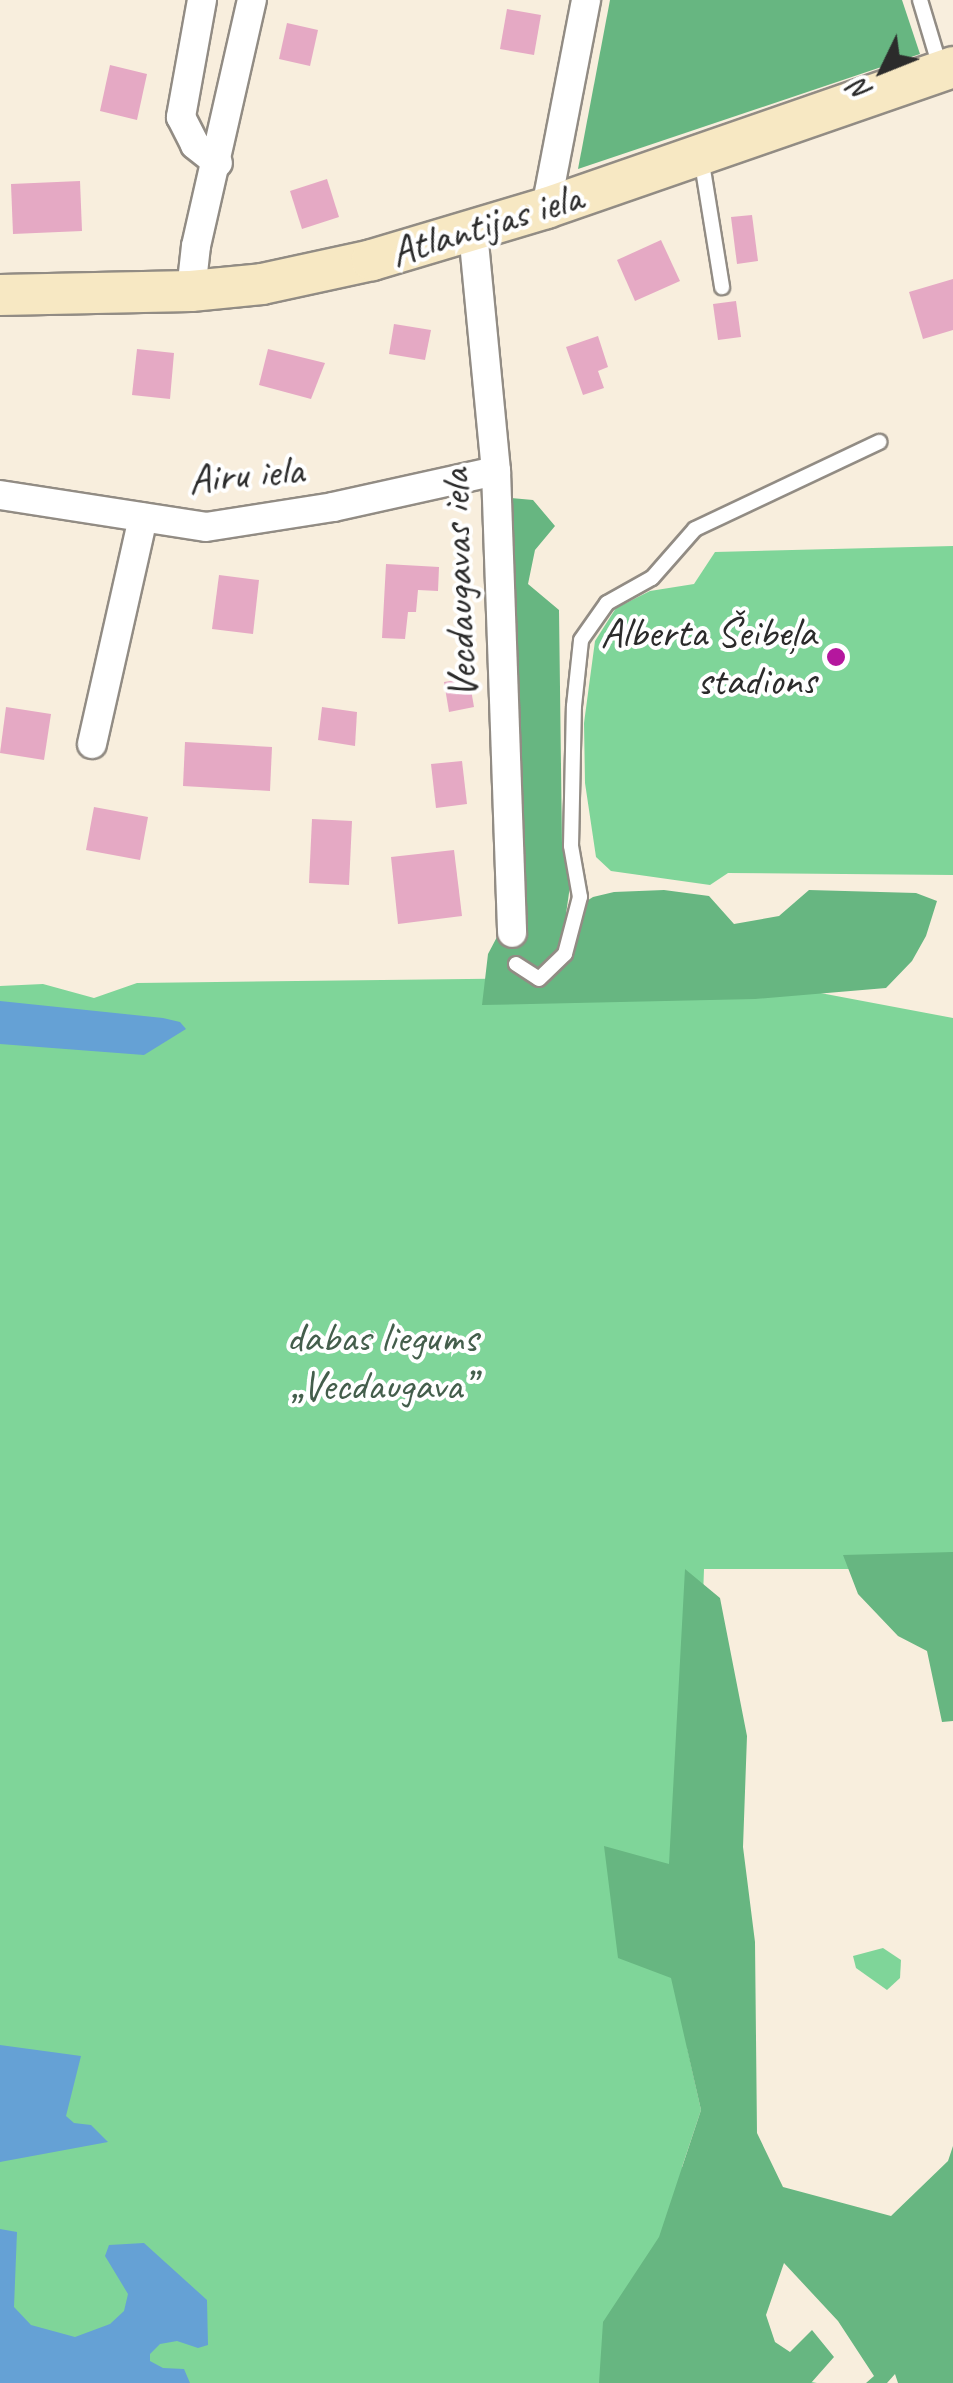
<!DOCTYPE html>
<html>
<head>
<meta charset="utf-8">
<style>
  body { margin:0 }
  #map { position:relative; width:953px; height:2383px; overflow:hidden; background:#f8eedd; font-family:Caveat,sans-serif }
  div>[style] { position:absolute }
  .green>* { inset:0; background:#7fd599 }
  .forest>* { inset:0; background:#67b681 }
  .water>* { inset:0; background:#65a1d5 }
  .building>* { inset:0; background:#e5a9c4 }
  .roads { filter:drop-shadow(2px 0 #928c84) drop-shadow(-2px 0 #928c84) drop-shadow(0 2px #928c84) drop-shadow(0 -2px #928c84) }
  .lane>* { height:14px; margin:-7px; padding:0 7px; transform-origin:7px; border-radius:7px; background:#fff }
  .street>* { height:28px; margin:-14px; padding:0 14px; transform-origin:14px; border-radius:14px; background:#fff }
  .secondary>* { height:40px; margin:-20px; padding:0 20px; transform-origin:20px; border-radius:20px; background:#f7e8c3 }
  .dots>* { width:28px; height:28px; translate:-50% -50%; box-sizing:border-box; border:5px solid #fff; border-radius:50% }
  span { translate:-50% -50%; white-space:nowrap; text-align:center; line-height:1.15; -webkit-text-stroke:8px #fff; paint-order:stroke }
  .street-label { font-size:42px; color:#2b2b2b }
  .poi-label { font-size:42px; color:#2b2b2b }
  .right { translate:-100% -50%; text-align:right }
  .park-label { font-size:42px; color:#445e4c }
  .north { position:absolute; left:833px; top:20px; width:100px; height:100px; -webkit-text-stroke:8px #fff; paint-order:stroke; rotate:227deg; font-size:28px; font-weight:700; line-height:40px; text-align:center; color:#2b2b2b }
  .north::after { content:''; display:block; margin:auto; width:35px; height:45px; background:#2b2b2b; clip-path:polygon(50% 0,100% 100%,50% 72%,0 100%) }
</style>
</head>
<body>
<div id="map">
  <div class="green">
    <i style="clip-path:polygon(953px 546px,953px 875px,728px 873px,710px 885px,611px 871px,596px 857px,585px 783px,584px 723px,595px 641px,616px 608px,650px 591px,694px 584px,715px 552px)"></i>
    <i style="clip-path:polygon(730px 976px,953px 1018px,953px 1569px,704px 1569px,687px 2047px,701px 2110px,682px 2167px,728px 2365px,817px 2383px,0 2383px,0 986px,43px 984px,94px 998px,137px 983px)"></i>
    <i style="clip-path:polygon(883px 1948px,901px 1960px,900px 1978px,887px 1990px,856px 1968px,853px 1956px)"></i>
  </div>
  <div class="forest">
    <i style="clip-path:polygon(610px 0,902px 0,920px 54px,578px 169px)"></i>
    <i style="clip-path:polygon(511px 498px,533px 500px,555px 526px,535px 550px,528px 584px,559px 610px,562px 843px,572px 872px,566px 914px,593px 897px,614px 892px,664px 890px,709px 896px,734px 924px,779px 916px,809px 890px,916px 893px,937px 901px,926px 936px,912px 961px,886px 988px,755px 999px,482px 1005px,488px 954px,507px 918px,505px 508px)"></i>
    <i style="clip-path:polygon(953px 1552px,953px 1721px,942px 1722px,927px 1651px,898px 1636px,858px 1594px,843px 1555px)"></i>
    <i style="clip-path:polygon(685px 1569px,720px 1598px,747px 1736px,743px 1847px,755px 1942px,757px 2133px,783px 2187px,891px 2216px,948px 2161px,953px 2146px,953px 2383px,898px 2383px,895px 2374px,887px 2383px,866px 2383px,874px 2376px,838px 2321px,784px 2263px,766px 2315px,775px 2342px,790px 2352px,812px 2330px,834px 2357px,811px 2383px,599px 2383px,603px 2322px,659px 2237px,701px 2110px,671px 1978px,618px 1958px,604px 1846px,669px 1864px)"></i>
  </div>
  <div class="water">
    <i style="clip-path:polygon(0 1001px,163px 1018px,180px 1022px,186px 1029px,144px 1055px,0 1044px)"></i>
    <i style="clip-path:polygon(0 2045px,81px 2056px,66px 2116px,74px 2123px,91px 2125px,108px 2142px,0 2162px)"></i>
    <i style="clip-path:polygon(0 2229px,17px 2232px,14px 2307px,31px 2325px,75px 2337px,110px 2324px,124px 2311px,128px 2294px,105px 2256px,109px 2245px,144px 2243px,207px 2300px,208px 2345px,198px 2348px,177px 2341px,160px 2344px,150px 2354px,150px 2361px,163px 2368px,184px 2369px,190px 2383px,0 2383px)"></i>
  </div>
  <div class="building">
    <i style="clip-path:polygon(507px 9px,541px 15px,534px 55px,500px 49px)"></i>
    <i style="clip-path:polygon(287px 23px,318px 30px,310px 66px,279px 59px)"></i>
    <i style="clip-path:polygon(110px 65px,147px 74px,137px 120px,100px 111px)"></i>
    <i style="clip-path:polygon(327px 179px,339px 217px,302px 229px,290px 191px)"></i>
    <i style="clip-path:polygon(80px 181px,82px 231px,13px 234px,11px 184px)"></i>
    <i style="clip-path:polygon(752px 215px,758px 261px,737px 264px,731px 217px)"></i>
    <i style="clip-path:polygon(661px 240px,680px 281px,635px 301px,617px 260px)"></i>
    <i style="clip-path:polygon(953px 279px,953px 330px,923px 339px,909px 292px)"></i>
    <i style="clip-path:polygon(736px 301px,741px 337px,718px 340px,713px 304px)"></i>
    <i style="clip-path:polygon(394px 324px,431px 330px,425px 360px,389px 354px)"></i>
    <i style="clip-path:polygon(598px 336px,608px 367px,598px 371px,604px 388px,583px 395px,566px 347px)"></i>
    <i style="clip-path:polygon(137px 349px,174px 353px,170px 399px,132px 395px)"></i>
    <i style="clip-path:polygon(268px 349px,325px 363px,311px 399px,259px 385px)"></i>
    <i style="clip-path:polygon(386px 564px,439px 567px,438px 591px,418px 590px,416px 612px,408px 612px,405px 639px,382px 638px)"></i>
    <i style="clip-path:polygon(219px 575px,259px 580px,253px 634px,212px 629px)"></i>
    <i style="clip-path:polygon(469px 678px,474px 707px,449px 712px,444px 682px)"></i>
    <i style="clip-path:polygon(6px 707px,51px 714px,44px 760px,0 753px)"></i>
    <i style="clip-path:polygon(322px 707px,357px 712px,355px 746px,318px 740px)"></i>
    <i style="clip-path:polygon(185px 742px,272px 747px,270px 791px,183px 786px)"></i>
    <i style="clip-path:polygon(462px 761px,467px 804px,436px 808px,431px 764px)"></i>
    <i style="clip-path:polygon(94px 807px,148px 817px,140px 860px,86px 850px)"></i>
    <i style="clip-path:polygon(312px 819px,352px 821px,349px 885px,309px 883px)"></i>
    <i style="clip-path:polygon(454px 850px,462px 916px,398px 924px,391px 857px)"></i>
  </div>
  <div class="roads">
    <div class="lane">
      <i style="left:920px;top:0;width:73px;rotate:73.3deg"></i>
      <i style="left:701px;top:157px;width:132px;rotate:80.8deg"></i>
      <i style="left:516px;top:964px;width:27px;rotate:33deg"></i>
      <i style="left:539px;top:979px;width:36px;rotate:-44deg"></i>
      <i style="left:565px;top:954px;width:59px;rotate:-75.3deg"></i>
      <i style="left:580px;top:897px;width:52px;rotate:-100deg"></i>
      <i style="left:571px;top:846px;width:140px;rotate:-88.8deg"></i>
      <i style="left:574px;top:706px;width:66px;rotate:-83.9deg"></i>
      <i style="left:581px;top:640px;width:45px;rotate:-54.9deg"></i>
      <i style="left:607px;top:603px;width:51px;rotate:-29.1deg"></i>
      <i style="left:652px;top:578px;width:65px;rotate:-48.7deg"></i>
      <i style="left:695px;top:529px;width:204px;rotate:-25.3deg"></i>
    </div>
    <div class="street">
      <i style="left:202px;top:0;width:119px;rotate:100.2deg"></i>
      <i style="left:181px;top:117px;width:31px;rotate:63deg"></i>
      <i style="left:195px;top:145px;width:29px;rotate:38deg"></i>
      <i style="left:546px;top:208px;width:212px;rotate:-79.1deg"></i>
      <i style="left:473px;top:232px;width:240px;rotate:84.5deg"></i>
      <i style="left:496px;top:471px;width:462px;rotate:88deg"></i>
      <i style="left:191px;top:291px;width:45px;rotate:-83.7deg"></i>
      <i style="left:196px;top:246px;width:252px;rotate:-77.2deg"></i>
      <i style="left:0;top:495px;width:208px;rotate:8.8deg"></i>
      <i style="left:206px;top:527px;width:129px;rotate:-8.9deg"></i>
      <i style="left:333px;top:507px;width:167px;rotate:-12.5deg"></i>
      <i style="left:92px;top:744px;width:232px;rotate:-77.3deg"></i>
    </div>
    <div class="secondary">
      <i style="left:0;top:295px;width:191px;rotate:-1.2deg"></i>
      <i style="left:191px;top:291px;width:71px;rotate:-5.6deg"></i>
      <i style="left:262px;top:284px;width:113px;rotate:-12.3deg"></i>
      <i style="left:372px;top:260px;width:182px;rotate:-16.6deg"></i>
      <i style="left:546px;top:208px;width:431px;rotate:-19.1deg"></i>
    </div>
  </div>
  <div class="dots">
    <i style="left:836px;top:657px;background:#b5179e"></i>
  </div>
  <div class="street-label">
    <span style="left:486px;top:225px;rotate:-17deg">Atlantijas iela</span>
    <span style="left:246px;top:475px;rotate:-5deg">Airu iela</span>
    <span style="left:459px;top:584px;rotate:-92deg">Vecdaugavas iela</span>
  </div>
  <div class="poi-label">
    <span class="right" style="left:816px;top:657px">Alberta Šeibeļa<br>stadions</span>
  </div>
  <div class="park-label">
    <span style="left:382px;top:1362px">dabas liegums<br>„Vecdaugava”</span>
  </div>
  <div class="north">N</div>
</div>
</body>
</html>
